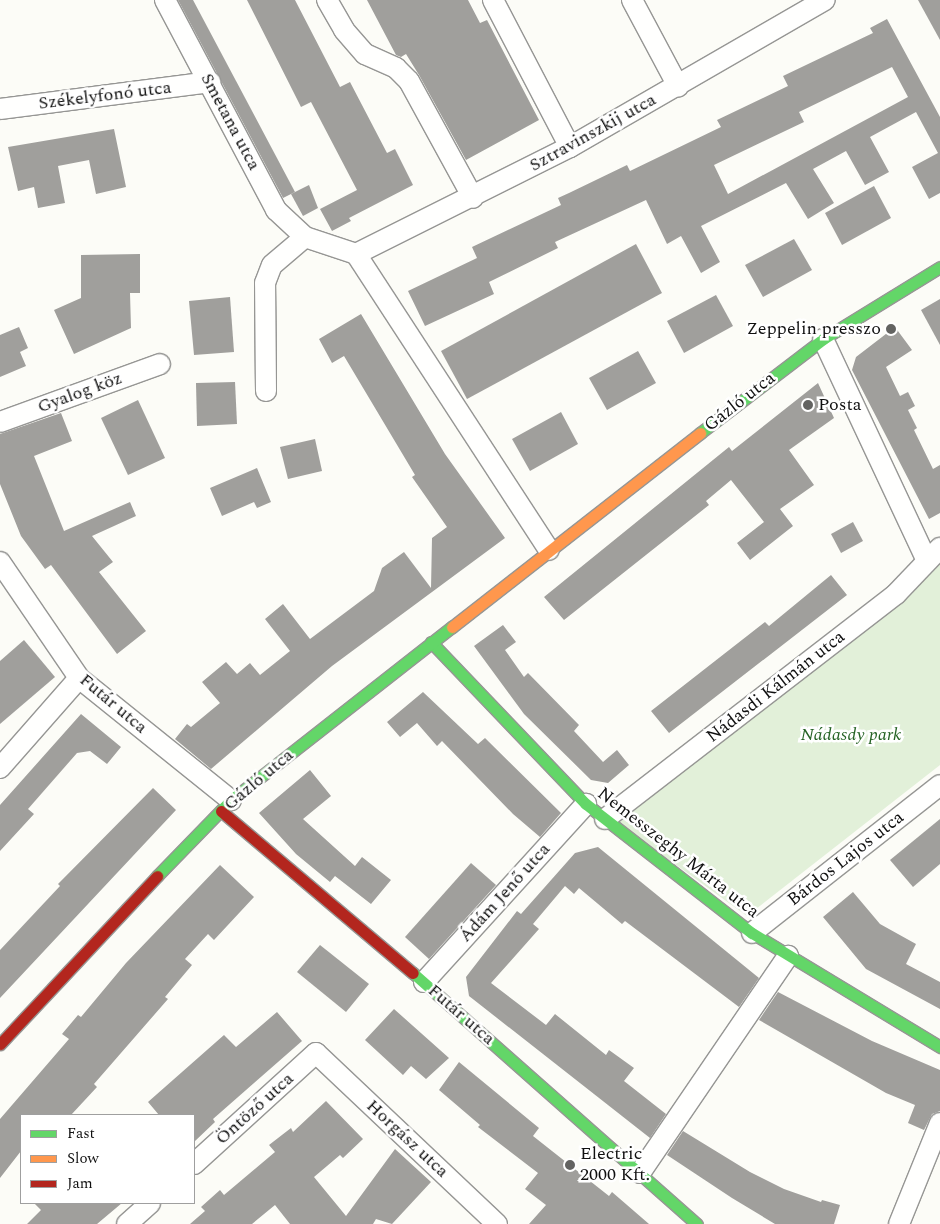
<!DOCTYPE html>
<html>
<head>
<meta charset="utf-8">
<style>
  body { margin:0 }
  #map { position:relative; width:940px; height:1224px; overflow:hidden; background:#fcfcf7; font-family:Spectral,serif }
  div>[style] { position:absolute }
  .green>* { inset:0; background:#e2f0d9 }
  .building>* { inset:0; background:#a09f9c }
  .roads { filter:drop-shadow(1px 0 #969694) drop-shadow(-1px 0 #969694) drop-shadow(0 1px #969694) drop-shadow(0 -1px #969694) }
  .street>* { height:20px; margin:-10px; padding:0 10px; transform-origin:10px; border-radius:10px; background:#fffffe }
  .fast>* { height:11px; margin:-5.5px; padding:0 5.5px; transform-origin:5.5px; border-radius:5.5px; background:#63d668 }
  .slow>* { height:11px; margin:-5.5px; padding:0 5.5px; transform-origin:5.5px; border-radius:5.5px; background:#ff974d }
  .jam>* { height:11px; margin:-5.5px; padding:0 5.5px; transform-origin:5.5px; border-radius:5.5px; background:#b3261e }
  .dots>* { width:14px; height:14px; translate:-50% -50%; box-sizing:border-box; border:2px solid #fff; border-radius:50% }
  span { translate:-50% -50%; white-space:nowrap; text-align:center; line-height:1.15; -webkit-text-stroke:5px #fff; paint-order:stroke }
  .street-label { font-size:18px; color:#101010 }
  .poi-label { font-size:18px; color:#101010 }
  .right { translate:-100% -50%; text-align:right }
  .left { translate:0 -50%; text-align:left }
  .park-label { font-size:18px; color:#266325; font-style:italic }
  .legend { position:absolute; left:20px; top:1114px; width:175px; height:90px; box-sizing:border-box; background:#fff; border:1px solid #9f9f9f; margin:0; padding:6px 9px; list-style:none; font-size:15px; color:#101010 }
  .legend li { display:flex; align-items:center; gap:10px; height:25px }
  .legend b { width:25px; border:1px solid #9f9f9f }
</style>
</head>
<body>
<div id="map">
  <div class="green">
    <i style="clip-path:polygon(940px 549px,940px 765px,747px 916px,618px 823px,914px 584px)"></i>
  </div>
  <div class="building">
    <i style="clip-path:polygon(178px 0,193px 0,295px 192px,283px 198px)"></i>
    <i style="clip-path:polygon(247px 0,295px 0,340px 87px,350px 82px,387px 153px,395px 149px,413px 185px,349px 218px,351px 221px,332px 231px,320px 209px,357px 190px,311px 102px,301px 107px)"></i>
    <i style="clip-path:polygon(367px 0,468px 0,480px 23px,487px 20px,539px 120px,466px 160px,419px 75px,406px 54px,401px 57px,396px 55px)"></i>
    <i style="clip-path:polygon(918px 0,940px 0,940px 40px)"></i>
    <i style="clip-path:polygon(evenodd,887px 19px,940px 117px,940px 193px,929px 199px,912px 167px,938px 153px,916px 112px,870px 137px,889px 172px,865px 185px,846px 151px,813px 169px,834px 203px,808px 219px,786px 183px,701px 226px,720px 262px,701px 273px,681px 236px,667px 244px,646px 200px,555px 242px,558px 248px,489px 282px,494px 294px,425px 326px,408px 291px,477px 258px,472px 247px,561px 205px,558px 198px,569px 193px,627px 165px,630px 171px,721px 127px,717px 120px,788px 86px,783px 76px,873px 33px,870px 28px,887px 19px,892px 67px,908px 97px,728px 194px,714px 165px,804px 122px,799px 112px,892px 67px)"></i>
    <i style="clip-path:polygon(114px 129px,126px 187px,96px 194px,89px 160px,58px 166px,65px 203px,38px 208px,34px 187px,18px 191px,8px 147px)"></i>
    <i style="clip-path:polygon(309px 185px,318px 208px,303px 216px,291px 194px)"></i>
    <i style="clip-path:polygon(874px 186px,891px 218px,842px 245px,825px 213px)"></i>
    <i style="clip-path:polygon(794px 239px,812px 270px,763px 297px,745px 265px)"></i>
    <i style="clip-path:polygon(636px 244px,662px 293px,467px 399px,441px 351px)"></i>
    <i style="clip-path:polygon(140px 254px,140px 293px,130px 293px,131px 328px,74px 354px,54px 310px,81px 298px,81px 255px)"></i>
    <i style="clip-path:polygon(716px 295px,733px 326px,684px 353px,667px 321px)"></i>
    <i style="clip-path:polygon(230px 297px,234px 352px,194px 355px,189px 301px)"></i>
    <i style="clip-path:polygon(940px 299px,940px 345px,921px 310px)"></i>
    <i style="clip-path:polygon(361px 314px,445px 454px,505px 538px,332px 666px,211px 769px,175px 739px,187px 724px,191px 727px,220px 703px,202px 682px,226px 662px,237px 674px,250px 663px,260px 675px,290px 651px,265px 619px,283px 604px,310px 639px,374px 591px,382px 568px,404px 552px,431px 588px,432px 538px,447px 527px,412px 477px,415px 475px,344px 356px,332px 363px,319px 339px)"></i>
    <i style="clip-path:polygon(19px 327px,28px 348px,20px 352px,26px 366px,0 377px,0 335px)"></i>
    <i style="clip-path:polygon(895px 327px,912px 350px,886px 367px,900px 396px,908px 392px,915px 406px,908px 410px,917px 428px,914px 430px,933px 469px,940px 465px,940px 513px,929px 519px,852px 370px,856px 357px)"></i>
    <i style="clip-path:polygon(638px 351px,656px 383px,607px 410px,589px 378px)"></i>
    <i style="clip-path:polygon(235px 382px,237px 424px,197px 426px,196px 383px)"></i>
    <i style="clip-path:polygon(818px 383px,834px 418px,789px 450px,814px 485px,780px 509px,793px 526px,750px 560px,737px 543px,764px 522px,731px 480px,706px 501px,709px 505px,564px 620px,544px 597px,729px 447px,732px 451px)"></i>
    <i style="clip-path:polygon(138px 400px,165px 458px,128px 475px,101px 418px)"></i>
    <i style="clip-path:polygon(561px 412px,578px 444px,530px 471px,512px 439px)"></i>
    <i style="clip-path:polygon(61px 413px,72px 441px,34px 456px,64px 531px,130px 502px,136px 516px,92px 536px,113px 562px,99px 572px,146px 631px,117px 654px,51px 565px,45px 569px,21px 536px,0 484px,0 434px)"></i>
    <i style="clip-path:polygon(315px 439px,322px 471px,288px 479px,280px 447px)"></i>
    <i style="clip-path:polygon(257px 468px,271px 502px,257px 508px,254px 502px,222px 516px,210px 488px)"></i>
    <i style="clip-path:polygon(853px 522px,863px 541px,841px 553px,831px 534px)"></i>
    <i style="clip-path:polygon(831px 575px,847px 595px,669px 733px,651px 711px,765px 622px,769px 626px)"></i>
    <i style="clip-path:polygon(503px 625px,516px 642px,505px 650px,524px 677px,528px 673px,579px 725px,574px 731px,603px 762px,617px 750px,629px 765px,608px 783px,591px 780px,524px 714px,474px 646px)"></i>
    <i style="clip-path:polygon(24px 640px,55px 677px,0 724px,0 661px)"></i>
    <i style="clip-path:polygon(423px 692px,478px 744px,485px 738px,561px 813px,540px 837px,513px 814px,442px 741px,437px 746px,417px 723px,400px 737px,387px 722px)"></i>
    <i style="clip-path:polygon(81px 714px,121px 747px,107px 764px,90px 751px,77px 753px,28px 809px,34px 814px,0 851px,0 805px)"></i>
    <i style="clip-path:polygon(310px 770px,331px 796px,303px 819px,355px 866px,362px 857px,391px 880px,371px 904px,335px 876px,330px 882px,296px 854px,259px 813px)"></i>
    <i style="clip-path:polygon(153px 788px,176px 810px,0 998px,0 950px,60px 886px,58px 884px)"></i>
    <i style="clip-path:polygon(940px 819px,940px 864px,913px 887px,890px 860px)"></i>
    <i style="clip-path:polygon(598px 847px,759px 978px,739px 1007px,625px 921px,622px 924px,579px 888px,574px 894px,565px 886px,533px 924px,539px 929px,491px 983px,546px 1025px,555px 1014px,606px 1055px,609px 1050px,634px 1068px,624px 1081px,666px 1114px,650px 1138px,469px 996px,466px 977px,517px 911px,521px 914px,575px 853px)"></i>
    <i style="clip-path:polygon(471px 863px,496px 885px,429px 959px,405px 937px)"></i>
    <i style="clip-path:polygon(220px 865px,254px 897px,214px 940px,208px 934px,185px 959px,192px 965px,165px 997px,168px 999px,94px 1084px,97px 1087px,71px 1115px,21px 1115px,21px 1151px,0 1178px,0 1119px,69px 1039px,62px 1034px,78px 1015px,81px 1017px,126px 963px)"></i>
    <i style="clip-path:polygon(853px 892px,880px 924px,916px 944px,906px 964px,940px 982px,940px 1009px,866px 969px,823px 917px)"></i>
    <i style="clip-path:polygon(320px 945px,369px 984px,346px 1012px,297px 972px)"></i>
    <i style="clip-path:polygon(778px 992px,872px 1041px,940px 1070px,940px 1111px,932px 1114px,924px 1130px,908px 1123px,915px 1105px,886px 1093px,759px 1020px)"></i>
    <i style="clip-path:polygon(394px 1009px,449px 1058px,426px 1079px,411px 1066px,403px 1075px,365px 1040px)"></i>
    <i style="clip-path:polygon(277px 1012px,302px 1041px,213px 1119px,215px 1122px,194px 1142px,194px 1115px,159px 1115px,148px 1102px,224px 1035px,236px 1047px)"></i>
    <i style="clip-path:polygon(459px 1062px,539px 1128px,533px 1136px,609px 1196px,612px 1192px,649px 1224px,529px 1224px,546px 1205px,525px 1189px,538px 1173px,478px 1127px,480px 1125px,439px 1090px)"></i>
    <i style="clip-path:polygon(326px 1101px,363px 1139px,343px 1158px,340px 1155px,314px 1177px,346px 1216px,395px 1149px,431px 1182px,392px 1224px,376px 1219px,373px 1224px,290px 1224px,275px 1205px,252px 1224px,190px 1224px,205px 1211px,201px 1207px,220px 1190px,224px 1195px,275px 1152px,269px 1145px,291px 1128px,293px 1132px)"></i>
    <i style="clip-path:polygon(683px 1131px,750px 1172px,784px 1189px,821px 1202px,822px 1200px,840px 1205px,834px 1224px,775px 1224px,732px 1198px,667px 1155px)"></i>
    <i style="clip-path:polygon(34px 1203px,122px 1203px,97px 1224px,27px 1224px,41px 1210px)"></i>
  </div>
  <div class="roads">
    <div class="street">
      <i style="left:165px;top:0;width:238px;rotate:62.1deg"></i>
      <i style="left:276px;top:210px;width:40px;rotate:43deg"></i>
      <i style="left:305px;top:237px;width:54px;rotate:18.4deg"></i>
      <i style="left:327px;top:0;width:34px;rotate:60deg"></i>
      <i style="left:344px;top:30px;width:32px;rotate:49deg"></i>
      <i style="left:365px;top:54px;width:34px;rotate:24deg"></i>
      <i style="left:396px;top:68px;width:18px;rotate:45deg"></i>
      <i style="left:409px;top:81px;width:133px;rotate:61.3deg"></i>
      <i style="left:493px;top:0;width:166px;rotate:62.4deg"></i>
      <i style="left:632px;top:0;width:98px;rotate:61.9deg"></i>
      <i style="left:0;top:109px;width:212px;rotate:-7.3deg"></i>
      <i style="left:356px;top:254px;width:239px;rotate:-26.6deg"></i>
      <i style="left:570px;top:147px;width:294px;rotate:-30deg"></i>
      <i style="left:356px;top:254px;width:353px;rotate:56.9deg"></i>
      <i style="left:823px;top:339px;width:243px;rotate:64.9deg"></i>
      <i style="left:266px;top:391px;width:108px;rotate:-90.5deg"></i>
      <i style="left:265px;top:283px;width:19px;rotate:-69deg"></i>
      <i style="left:272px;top:265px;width:43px;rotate:-40.3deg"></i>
      <i style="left:0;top:422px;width:170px;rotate:-19.9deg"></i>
      <i style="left:0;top:562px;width:140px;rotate:55.7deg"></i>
      <i style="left:79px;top:678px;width:195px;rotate:38.8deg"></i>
      <i style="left:0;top:768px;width:120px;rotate:-48.7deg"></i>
      <i style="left:605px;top:819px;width:368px;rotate:-37.7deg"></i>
      <i style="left:896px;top:594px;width:64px;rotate:-46.3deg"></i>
      <i style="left:752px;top:933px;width:239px;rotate:-38.2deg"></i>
      <i style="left:424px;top:982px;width:241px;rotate:-47.7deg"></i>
      <i style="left:194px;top:1164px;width:165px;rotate:-42.3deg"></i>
      <i style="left:316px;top:1053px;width:249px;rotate:43.4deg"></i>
      <i style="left:640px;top:1173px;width:263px;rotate:-55.7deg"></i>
      <i style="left:127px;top:1224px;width:31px;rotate:-42deg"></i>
      <i style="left:899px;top:1224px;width:109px;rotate:-67.9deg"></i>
    </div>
    <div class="fast">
      <i style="left:700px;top:433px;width:155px;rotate:-37.4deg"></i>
      <i style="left:823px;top:339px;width:137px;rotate:-31.6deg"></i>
      <i style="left:431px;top:642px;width:224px;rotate:46.3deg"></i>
      <i style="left:586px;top:804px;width:210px;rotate:37.9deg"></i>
      <i style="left:752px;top:933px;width:220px;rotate:31.2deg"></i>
      <i style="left:157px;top:876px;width:106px;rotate:-45.8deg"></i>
      <i style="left:231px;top:800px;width:281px;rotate:-38.1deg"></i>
      <i style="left:413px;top:973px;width:379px;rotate:41.5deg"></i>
    </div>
    <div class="slow">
      <i style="left:452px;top:627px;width:315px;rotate:-38deg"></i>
    </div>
    <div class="jam">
      <i style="left:221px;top:811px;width:251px;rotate:40.2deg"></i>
      <i style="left:0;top:1044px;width:230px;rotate:-46.9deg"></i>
    </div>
  </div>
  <div class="dots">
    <i style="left:891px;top:329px;background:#636361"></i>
    <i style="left:808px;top:405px;background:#636361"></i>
    <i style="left:570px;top:1165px;background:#636361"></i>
  </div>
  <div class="street-label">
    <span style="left:105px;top:96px;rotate:-7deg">Székelyfonó utca</span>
    <span style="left:230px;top:122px;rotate:62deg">Smetana utca</span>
    <span style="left:593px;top:133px;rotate:-29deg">Sztravinszkij utca</span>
    <span style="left:80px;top:393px;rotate:-20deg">Gyalog köz</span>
    <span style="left:740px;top:402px;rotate:-38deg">Gázló utca</span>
    <span style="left:776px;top:687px;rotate:-38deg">Nádasdi Kálmán utca</span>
    <span style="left:113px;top:704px;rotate:40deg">Futár utca</span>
    <span style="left:259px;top:780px;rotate:-40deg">Gázló utca</span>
    <span style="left:678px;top:853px;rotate:38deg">Nemesszeghy Márta utca</span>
    <span style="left:846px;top:859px;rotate:-38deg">Bárdos Lajos utca</span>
    <span style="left:505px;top:893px;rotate:-48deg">Ádám Jenő utca</span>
    <span style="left:461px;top:1015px;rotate:41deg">Futár utca</span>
    <span style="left:255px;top:1109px;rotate:-42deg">Öntöző utca</span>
    <span style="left:407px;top:1139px;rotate:43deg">Horgász utca</span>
  </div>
  <div class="poi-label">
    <span class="right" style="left:881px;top:329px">Zeppelin presszo</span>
    <span class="left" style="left:818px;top:405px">Posta</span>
    <span class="left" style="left:580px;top:1165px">Electric<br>2000 Kft.</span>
  </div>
  <div class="park-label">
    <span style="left:851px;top:735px">Nádasdy park</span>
  </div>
  <ul class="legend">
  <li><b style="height:6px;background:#63d668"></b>Fast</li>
  <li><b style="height:6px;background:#ff974d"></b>Slow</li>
  <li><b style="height:6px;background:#b3261e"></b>Jam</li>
  </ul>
</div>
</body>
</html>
